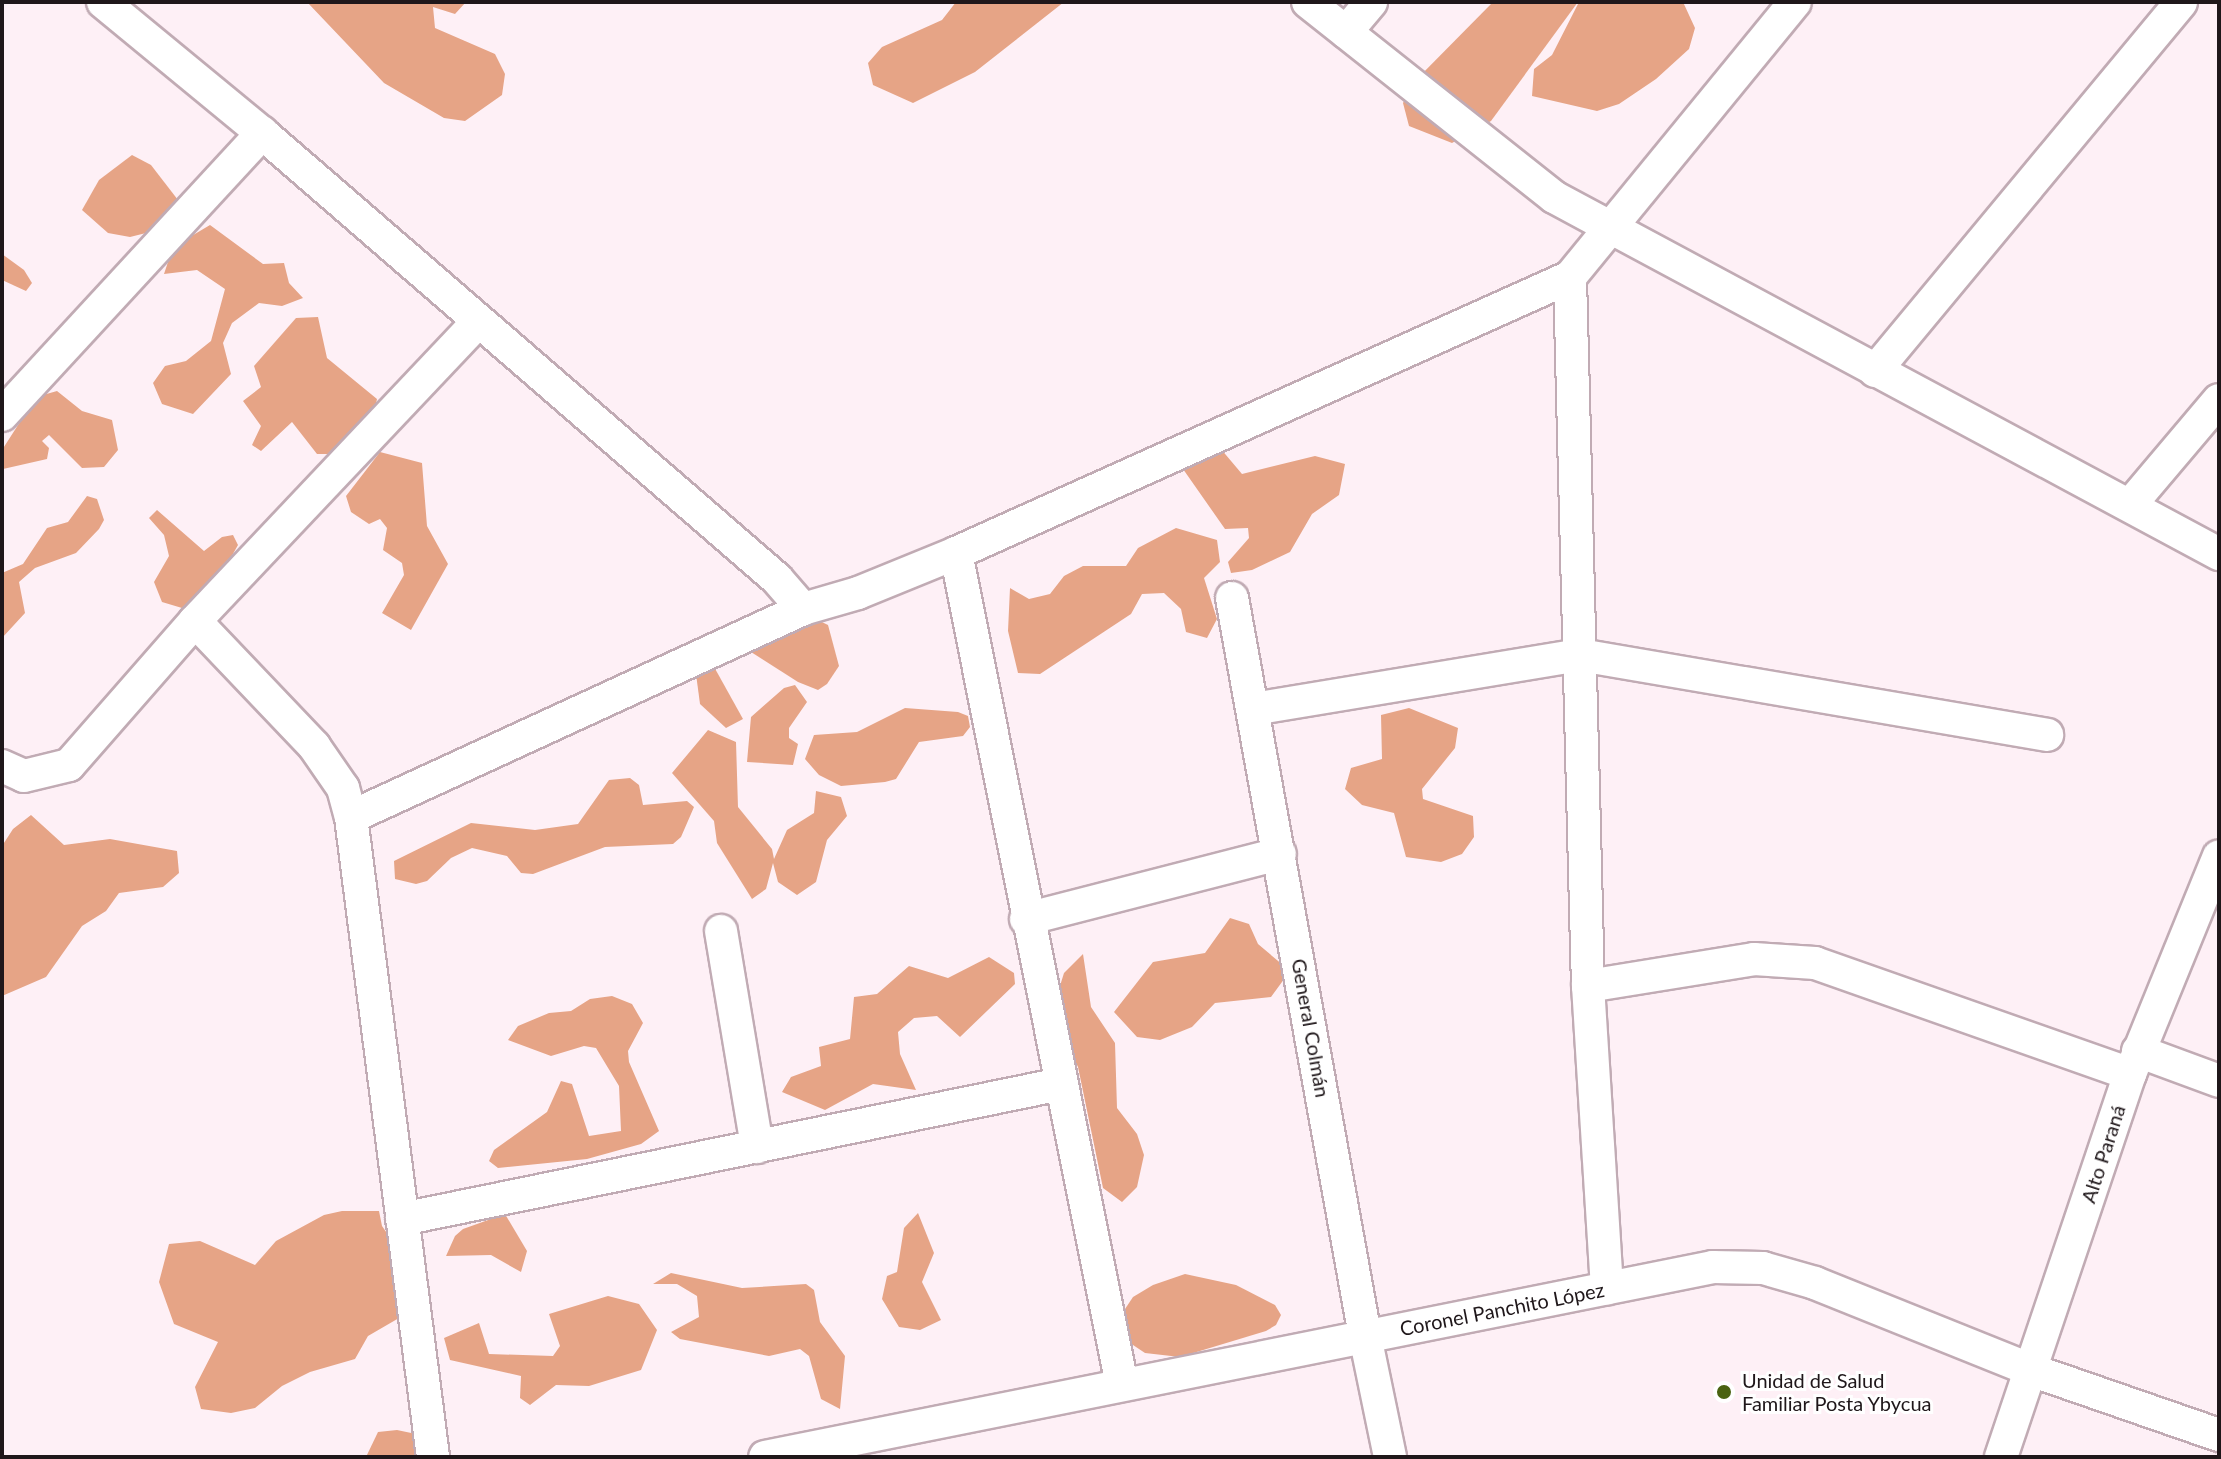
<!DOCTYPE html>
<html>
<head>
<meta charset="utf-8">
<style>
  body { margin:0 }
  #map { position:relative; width:2221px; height:1459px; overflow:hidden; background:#fef0f6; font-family:Lato,sans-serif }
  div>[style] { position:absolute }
  .forest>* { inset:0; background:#e6a486 }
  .roads { filter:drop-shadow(2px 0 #c1abb4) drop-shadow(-2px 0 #c1abb4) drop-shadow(0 2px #c1abb4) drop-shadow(0 -2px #c1abb4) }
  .minor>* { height:32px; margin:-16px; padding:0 16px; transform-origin:16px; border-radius:16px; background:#fff }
  .dots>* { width:22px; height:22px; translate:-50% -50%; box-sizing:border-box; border:4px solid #fff; border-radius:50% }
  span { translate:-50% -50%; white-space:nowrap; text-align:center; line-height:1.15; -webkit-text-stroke:6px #fff; paint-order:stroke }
  .street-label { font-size:20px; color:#1f171a }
  .poi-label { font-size:20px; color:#1f171a }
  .left { translate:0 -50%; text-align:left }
  .frame { position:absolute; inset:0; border:4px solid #1f171a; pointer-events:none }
</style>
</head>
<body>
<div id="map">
  <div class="forest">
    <i style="clip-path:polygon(307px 2px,466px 2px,455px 14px,433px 7px,435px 28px,495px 54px,505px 74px,502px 95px,465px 121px,444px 118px,384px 83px)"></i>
    <i style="clip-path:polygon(956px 2px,1064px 2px,975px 72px,913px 103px,873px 85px,868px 63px,882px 47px,942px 20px)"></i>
    <i style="clip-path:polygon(1493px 2px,1578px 2px,1491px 121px,1452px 143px,1409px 126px,1403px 103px,1412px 84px)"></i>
    <i style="clip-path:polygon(1579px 2px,1683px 2px,1695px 28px,1689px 49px,1656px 79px,1619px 104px,1597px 111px,1532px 96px,1534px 69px,1552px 55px)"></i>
    <i style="clip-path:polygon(132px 155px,151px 165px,178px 200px,162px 229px,130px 237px,108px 233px,82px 210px,99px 180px)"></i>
    <i style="clip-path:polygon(210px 225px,263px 264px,284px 263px,289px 283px,303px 298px,282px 306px,259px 303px,232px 323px,223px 343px,231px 374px,193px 414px,162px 404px,153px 383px,165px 366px,186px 361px,211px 341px,225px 289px,197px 270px,164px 274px,173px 247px)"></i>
    <i style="clip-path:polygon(2px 254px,24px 270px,32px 283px,26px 291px,2px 280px)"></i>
    <i style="clip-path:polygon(318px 317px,327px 358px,377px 399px,368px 440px,350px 454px,317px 454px,292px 422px,261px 451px,252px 445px,261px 426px,243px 401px,261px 387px,254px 366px,296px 318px)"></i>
    <i style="clip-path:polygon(57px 391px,82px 411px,112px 420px,118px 450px,104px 467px,82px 468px,49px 435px,42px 441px,49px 448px,47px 459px,3px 469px,2px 450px,36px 397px)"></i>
    <i style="clip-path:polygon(1194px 440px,1215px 442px,1242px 474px,1315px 456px,1345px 464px,1339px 495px,1312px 514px,1290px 552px,1252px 570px,1231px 573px,1228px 562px,1249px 538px,1248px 528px,1225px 529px,1183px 469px)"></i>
    <i style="clip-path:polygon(380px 452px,422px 463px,427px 526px,448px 564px,411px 630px,382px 613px,404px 575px,402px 563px,383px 550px,387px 528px,380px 519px,369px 524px,351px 512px,346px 496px)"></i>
    <i style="clip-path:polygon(87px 496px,97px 499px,104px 520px,99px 529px,76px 553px,35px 568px,19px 582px,25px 613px,2px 638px,2px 573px,23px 564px,47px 528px,68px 522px)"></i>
    <i style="clip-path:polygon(157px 510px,204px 551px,222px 537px,233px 535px,238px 545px,217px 582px,182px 608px,162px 602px,154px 582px,169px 556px,164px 535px,149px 518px)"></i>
    <i style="clip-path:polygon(1176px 528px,1217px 540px,1220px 562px,1204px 578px,1217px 619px,1207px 638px,1186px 632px,1181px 609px,1164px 593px,1142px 594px,1131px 614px,1040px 674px,1018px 673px,1008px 631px,1010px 588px,1029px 599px,1050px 594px,1064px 576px,1083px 566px,1126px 566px,1138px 548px)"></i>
    <i style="clip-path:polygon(799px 611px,828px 625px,839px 666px,827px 684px,818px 690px,798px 682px,751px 652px,778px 622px)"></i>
    <i style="clip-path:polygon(713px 665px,743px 719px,726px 728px,700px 704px,696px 674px)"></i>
    <i style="clip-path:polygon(795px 685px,807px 702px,789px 728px,789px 738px,798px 744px,793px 765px,747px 762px,751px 717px,784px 688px)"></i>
    <i style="clip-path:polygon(905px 708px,958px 712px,968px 716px,970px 727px,963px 736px,919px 742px,896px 779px,885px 782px,841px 786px,819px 775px,805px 759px,814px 735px,857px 732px)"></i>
    <i style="clip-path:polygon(1409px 708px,1458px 728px,1455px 748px,1422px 789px,1423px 799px,1473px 816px,1474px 837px,1462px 854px,1441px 862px,1406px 857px,1394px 813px,1362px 805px,1345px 789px,1351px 768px,1382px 759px,1381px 715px)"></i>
    <i style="clip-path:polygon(708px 730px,736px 742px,738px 807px,772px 849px,774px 859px,787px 830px,814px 813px,816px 791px,841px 797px,847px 816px,827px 840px,816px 882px,797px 895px,778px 882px,773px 863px,766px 889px,752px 899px,717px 843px,714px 821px,672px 773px)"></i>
    <i style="clip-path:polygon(630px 778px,639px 785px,643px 805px,687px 801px,694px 807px,681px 837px,673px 844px,605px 847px,533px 874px,521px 873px,507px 856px,472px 848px,451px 858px,427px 881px,416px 884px,395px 879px,394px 861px,471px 823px,535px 830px,578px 824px,609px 780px)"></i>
    <i style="clip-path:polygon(31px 815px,64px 845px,110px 839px,177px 851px,179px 873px,163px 887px,119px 893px,106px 911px,82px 926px,46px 977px,2px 996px,2px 846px,13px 829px)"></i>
    <i style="clip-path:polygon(1230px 918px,1249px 924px,1258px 944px,1290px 971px,1271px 997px,1215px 1003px,1192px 1027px,1160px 1040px,1137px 1037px,1114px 1012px,1153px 962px,1205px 953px)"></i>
    <i style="clip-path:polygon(1083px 954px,1091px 1007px,1115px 1043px,1117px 1108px,1137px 1134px,1144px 1155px,1137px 1187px,1122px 1202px,1103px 1188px,1078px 1067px,1058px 1027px,1054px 1005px,1064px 973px)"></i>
    <i style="clip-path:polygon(989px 957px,1014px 973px,1015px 984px,960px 1037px,937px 1016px,914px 1018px,898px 1032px,900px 1054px,916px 1090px,873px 1084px,825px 1110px,782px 1092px,791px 1077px,821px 1066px,819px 1047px,850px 1039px,854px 997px,877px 994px,909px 966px,948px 978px)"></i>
    <i style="clip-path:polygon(612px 996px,632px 1004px,643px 1023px,628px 1051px,629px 1062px,659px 1131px,641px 1144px,587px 1159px,498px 1168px,489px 1161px,494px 1150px,547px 1112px,561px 1081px,572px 1084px,589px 1136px,621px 1131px,619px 1086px,596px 1048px,584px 1046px,551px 1056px,508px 1040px,518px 1026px,549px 1013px,571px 1011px,590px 999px)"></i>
    <i style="clip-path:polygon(342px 1211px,379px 1211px,382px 1226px,400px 1252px,399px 1318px,368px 1336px,355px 1359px,310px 1372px,282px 1386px,255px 1408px,231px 1413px,201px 1409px,195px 1387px,218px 1342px,174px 1324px,159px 1282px,169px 1244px,200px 1241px,255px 1265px,276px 1241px,324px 1215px)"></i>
    <i style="clip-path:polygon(918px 1213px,934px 1253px,922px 1282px,941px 1320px,920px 1330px,899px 1327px,882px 1299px,887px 1276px,897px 1272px,904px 1228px)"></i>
    <i style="clip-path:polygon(505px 1214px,527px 1251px,521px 1272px,491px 1255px,446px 1256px,455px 1236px,463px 1229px)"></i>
    <i style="clip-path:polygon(671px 1273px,742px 1288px,806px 1284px,814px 1290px,820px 1322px,845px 1356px,840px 1409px,821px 1399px,809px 1356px,800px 1349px,769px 1356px,680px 1339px,671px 1332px,699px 1317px,697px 1296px,677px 1284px,653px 1284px)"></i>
    <i style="clip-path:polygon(1185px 1274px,1236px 1285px,1275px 1305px,1281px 1315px,1276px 1325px,1266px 1331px,1180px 1357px,1145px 1353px,1127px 1341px,1121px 1315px,1133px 1297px,1153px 1285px)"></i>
    <i style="clip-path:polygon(608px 1296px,639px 1304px,657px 1330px,641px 1370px,589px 1386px,556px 1385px,530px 1405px,520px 1398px,521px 1376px,450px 1360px,444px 1338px,479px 1323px,489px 1354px,553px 1356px,560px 1346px,549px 1314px)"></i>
    <i style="clip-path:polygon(397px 1430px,416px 1434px,438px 1457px,366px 1457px,378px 1432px)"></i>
  </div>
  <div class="roads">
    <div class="minor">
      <i style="left:103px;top:2px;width:206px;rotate:39.5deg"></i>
      <i style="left:262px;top:133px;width:681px;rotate:40.89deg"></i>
      <i style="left:777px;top:579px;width:40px;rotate:49deg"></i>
      <i style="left:803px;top:609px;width:57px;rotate:-16.2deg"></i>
      <i style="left:858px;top:593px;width:106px;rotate:-22.2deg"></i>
      <i style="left:956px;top:553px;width:673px;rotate:-24.2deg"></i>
      <i style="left:1570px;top:277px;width:355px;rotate:-50.7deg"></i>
      <i style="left:1308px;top:2px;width:314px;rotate:38.4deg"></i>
      <i style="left:1554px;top:197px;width:755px;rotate:28.23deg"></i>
      <i style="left:1346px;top:32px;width:39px;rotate:-50deg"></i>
      <i style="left:1570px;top:277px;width:709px;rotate:88.55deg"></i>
      <i style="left:1588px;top:986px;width:303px;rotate:86.4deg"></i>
      <i style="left:1875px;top:371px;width:479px;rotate:-50.3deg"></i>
      <i style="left:2px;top:415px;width:384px;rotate:-47.3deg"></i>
      <i style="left:2131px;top:504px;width:136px;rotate:-49.8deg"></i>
      <i style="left:956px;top:553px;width:848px;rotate:78.72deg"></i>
      <i style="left:1232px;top:598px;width:750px;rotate:79.78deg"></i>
      <i style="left:1365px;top:1336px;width:124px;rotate:78.3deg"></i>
      <i style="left:195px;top:621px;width:173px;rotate:46.4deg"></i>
      <i style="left:314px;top:746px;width:51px;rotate:55.4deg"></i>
      <i style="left:343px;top:788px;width:30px;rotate:75deg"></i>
      <i style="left:351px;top:817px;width:645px;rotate:82.7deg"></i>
      <i style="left:1253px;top:709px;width:331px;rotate:-9.4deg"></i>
      <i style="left:1580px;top:655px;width:474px;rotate:9.7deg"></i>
      <i style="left:2px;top:766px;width:24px;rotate:24deg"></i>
      <i style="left:24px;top:776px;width:46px;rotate:-13.7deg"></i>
      <i style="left:69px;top:765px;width:191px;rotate:-48.8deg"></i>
      <i style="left:195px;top:621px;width:412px;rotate:-46.6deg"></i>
      <i style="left:351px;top:817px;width:498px;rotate:-24.7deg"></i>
      <i style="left:1026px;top:919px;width:262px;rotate:-14.4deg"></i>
      <i style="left:721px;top:931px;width:219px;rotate:80.5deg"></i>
      <i style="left:1588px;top:986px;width:168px;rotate:-9.2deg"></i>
      <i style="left:1754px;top:959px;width:61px;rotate:3.8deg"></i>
      <i style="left:1815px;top:963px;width:334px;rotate:19.4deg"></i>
      <i style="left:2138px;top:1051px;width:86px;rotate:20.3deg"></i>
      <i style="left:402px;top:1219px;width:673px;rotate:-11.58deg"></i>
      <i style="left:765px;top:1457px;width:967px;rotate:-11.33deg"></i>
      <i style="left:1713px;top:1267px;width:50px;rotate:1.1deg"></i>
      <i style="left:1763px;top:1268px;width:54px;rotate:16.1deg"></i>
      <i style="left:1815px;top:1283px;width:233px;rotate:21.9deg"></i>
      <i style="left:2031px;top:1370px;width:199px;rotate:19.1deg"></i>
      <i style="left:2001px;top:1457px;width:404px;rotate:-71.4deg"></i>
      <i style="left:2130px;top:1074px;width:235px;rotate:-67.8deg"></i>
    </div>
  </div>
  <div class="dots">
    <i style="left:1724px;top:1392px;background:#4a6211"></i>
  </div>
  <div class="street-label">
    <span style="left:1311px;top:1028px;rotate:80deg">General Colmán</span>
    <span style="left:2103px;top:1154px;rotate:-72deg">Alto Paraná</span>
    <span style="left:1502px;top:1309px;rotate:-11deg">Coronel Panchito López</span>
  </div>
  <div class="poi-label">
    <span class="left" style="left:1742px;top:1392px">Unidad de Salud<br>Familiar Posta Ybycua</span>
  </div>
  <div class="frame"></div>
</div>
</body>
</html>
